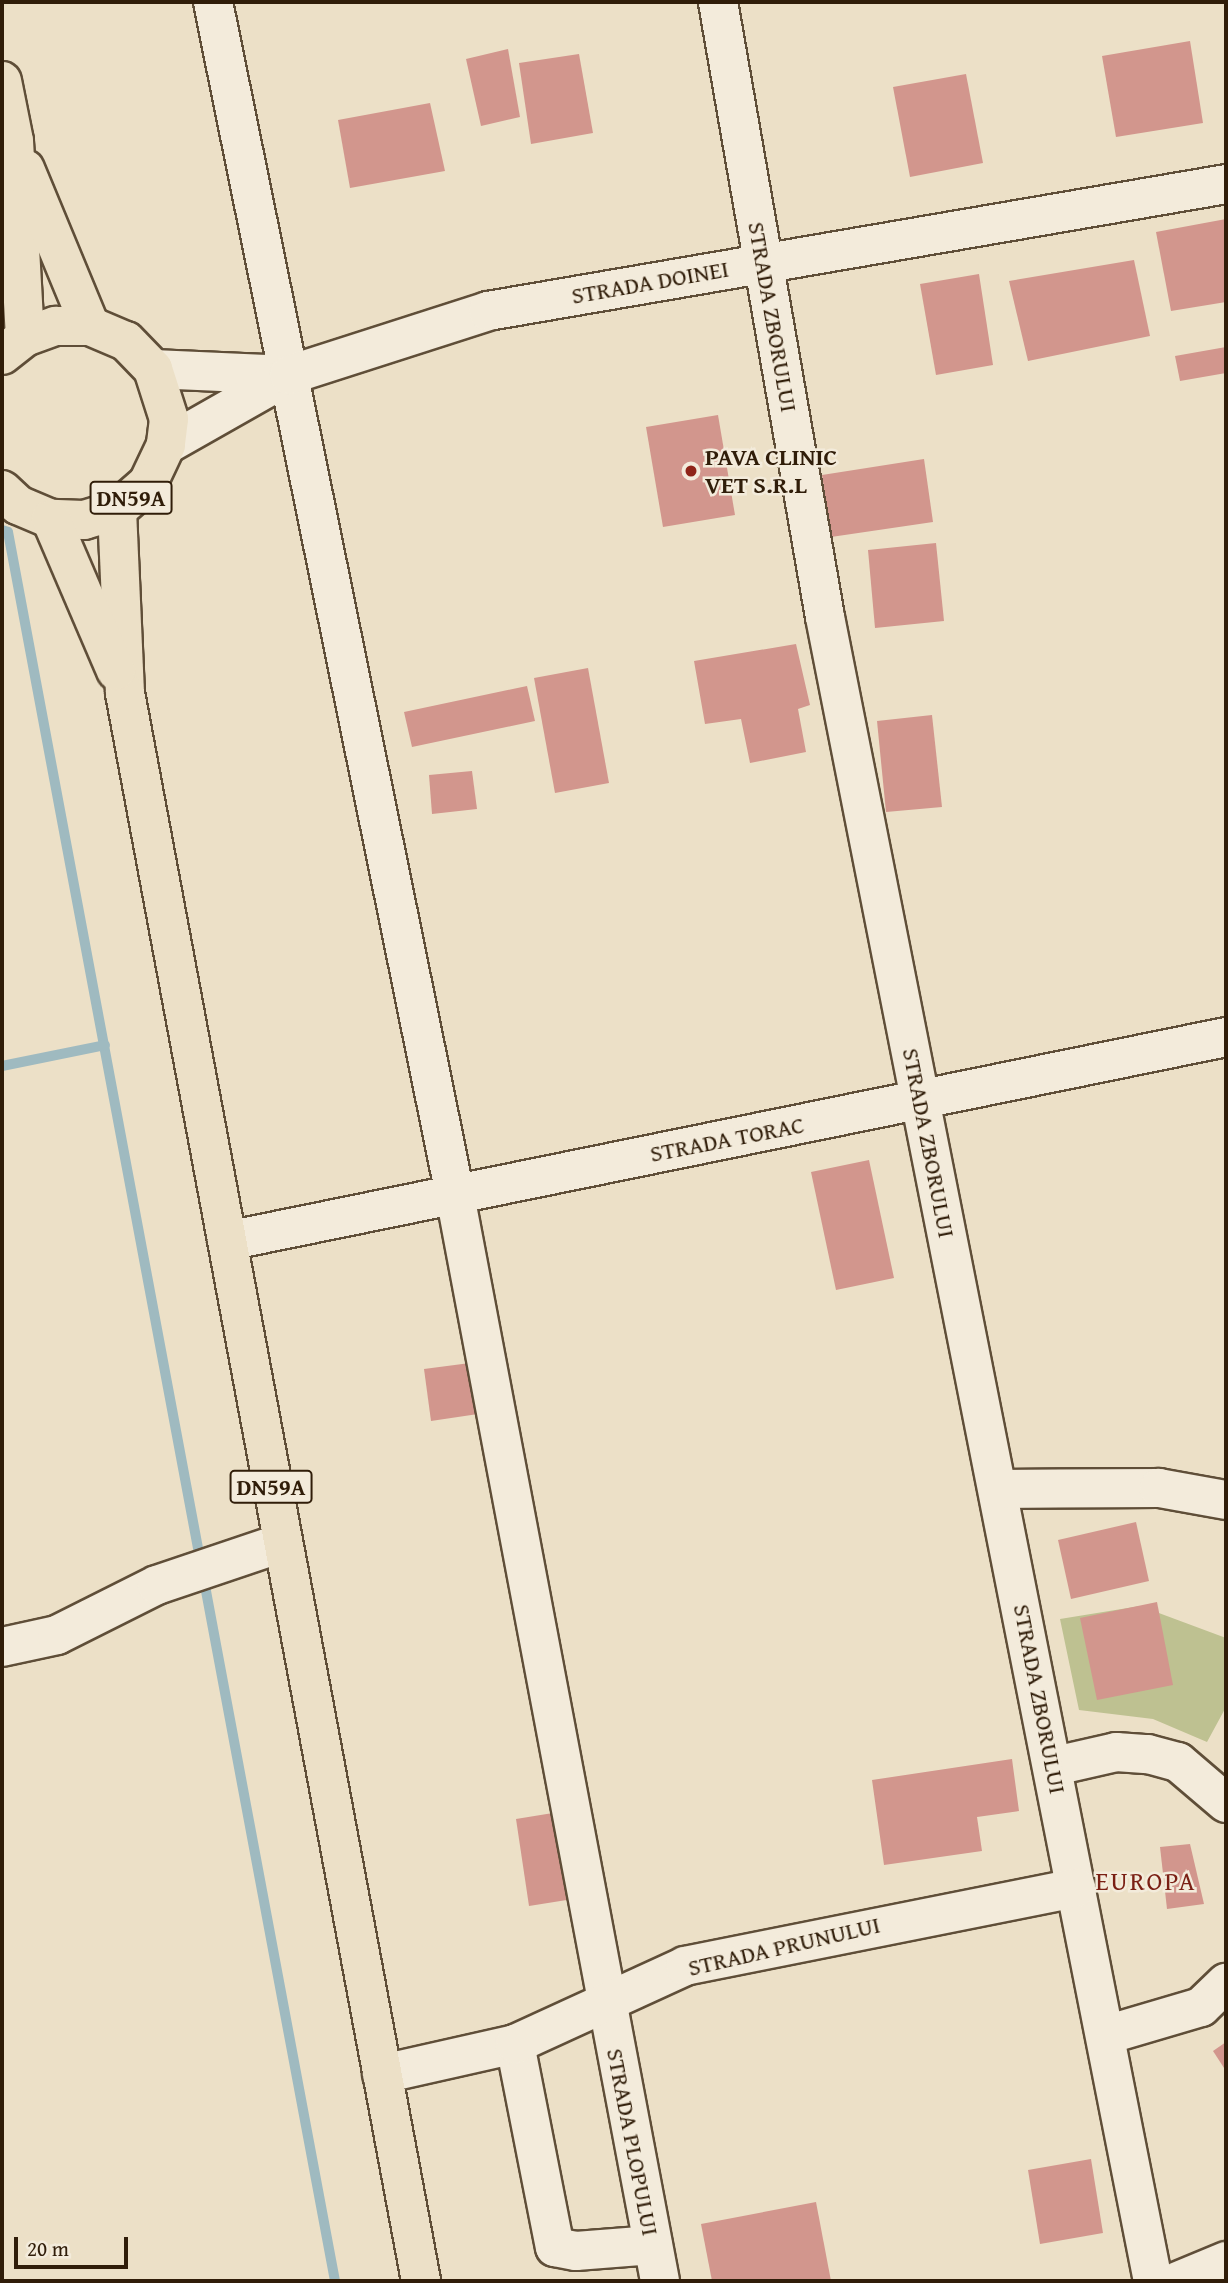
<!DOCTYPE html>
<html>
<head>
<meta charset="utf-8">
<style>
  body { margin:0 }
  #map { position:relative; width:1228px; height:2283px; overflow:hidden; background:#ece0c7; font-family:"Gentium Book Plus",serif }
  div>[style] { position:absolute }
  .green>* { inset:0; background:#bec191 }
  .stream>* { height:10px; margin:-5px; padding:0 5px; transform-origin:5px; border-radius:5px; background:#9fbac0 }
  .building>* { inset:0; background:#d2968d }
  .roads { filter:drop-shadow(2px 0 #5f4e38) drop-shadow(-2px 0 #5f4e38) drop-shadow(0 2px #5f4e38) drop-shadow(0 -2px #5f4e38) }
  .street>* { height:38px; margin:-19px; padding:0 19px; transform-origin:19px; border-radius:19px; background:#f3ebdb }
  .primary>* { height:38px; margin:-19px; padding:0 19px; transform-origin:19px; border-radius:19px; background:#ece0c7 }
  .dots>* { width:19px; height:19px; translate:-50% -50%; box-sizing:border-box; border:4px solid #f3ebdb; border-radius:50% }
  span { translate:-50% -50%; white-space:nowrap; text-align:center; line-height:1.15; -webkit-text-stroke:5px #f3ebdb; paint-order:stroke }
  .shield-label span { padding:2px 5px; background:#f3ebdb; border:2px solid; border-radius:5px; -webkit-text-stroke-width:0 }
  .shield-label { font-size:23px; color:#301d09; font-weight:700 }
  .street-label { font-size:24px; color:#301d09 }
  .poi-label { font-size:24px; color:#301d09; font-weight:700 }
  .left { translate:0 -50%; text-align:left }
  .neighbourhood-label { font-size:26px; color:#7a1f14; letter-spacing:2px }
  .frame { position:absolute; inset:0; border:4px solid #301d09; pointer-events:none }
  .scale { position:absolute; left:14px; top:2237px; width:114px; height:32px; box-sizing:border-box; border:4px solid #301d09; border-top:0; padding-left:9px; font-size:21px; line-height:24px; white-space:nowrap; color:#301d09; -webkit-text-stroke:5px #f3ebdb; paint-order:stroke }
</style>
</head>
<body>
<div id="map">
  <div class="green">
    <i style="clip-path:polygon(1140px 1606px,1226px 1638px,1226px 1707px,1207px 1742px,1153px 1719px,1079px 1710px,1060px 1619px)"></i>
  </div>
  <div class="stream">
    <i style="left:2px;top:530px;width:6px;rotate:18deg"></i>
    <i style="left:8px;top:532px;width:1779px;rotate:79.41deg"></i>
    <i style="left:2px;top:1066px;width:105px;rotate:-11.5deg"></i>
  </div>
  <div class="building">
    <i style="clip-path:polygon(1190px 41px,1203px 123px,1116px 137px,1102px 56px)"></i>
    <i style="clip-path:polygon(508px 49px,520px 117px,481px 126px,466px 59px)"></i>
    <i style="clip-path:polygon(579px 54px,593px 133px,531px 144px,519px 63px)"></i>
    <i style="clip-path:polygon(966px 74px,983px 163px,910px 177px,893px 87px)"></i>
    <i style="clip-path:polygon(430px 103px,445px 171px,350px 188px,338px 120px)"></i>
    <i style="clip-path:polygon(1226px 219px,1226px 302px,1171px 311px,1156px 232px)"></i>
    <i style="clip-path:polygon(1134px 260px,1150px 336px,1028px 361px,1009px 281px)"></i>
    <i style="clip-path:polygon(979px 274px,993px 365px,936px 375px,920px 284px)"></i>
    <i style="clip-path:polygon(1226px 347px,1226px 373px,1180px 381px,1175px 356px)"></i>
    <i style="clip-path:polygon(718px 415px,735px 515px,663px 527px,646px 427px)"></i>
    <i style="clip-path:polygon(924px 459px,933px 522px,831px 537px,822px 475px)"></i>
    <i style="clip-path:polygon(936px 543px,944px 621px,875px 628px,868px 550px)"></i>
    <i style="clip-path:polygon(796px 644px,810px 705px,798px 709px,806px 752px,750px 763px,741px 719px,705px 724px,694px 661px)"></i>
    <i style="clip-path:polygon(588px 668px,609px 783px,555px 793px,534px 678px)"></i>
    <i style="clip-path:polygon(527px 686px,535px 721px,412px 747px,404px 712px)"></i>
    <i style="clip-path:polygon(932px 715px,942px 807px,886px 812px,877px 721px)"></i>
    <i style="clip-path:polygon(472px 771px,477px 809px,432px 814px,429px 775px)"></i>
    <i style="clip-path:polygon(869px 1160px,894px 1278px,836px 1290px,811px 1172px)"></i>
    <i style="clip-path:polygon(470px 1363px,478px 1414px,431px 1421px,424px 1369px)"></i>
    <i style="clip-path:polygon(1136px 1522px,1149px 1581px,1071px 1599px,1058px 1540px)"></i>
    <i style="clip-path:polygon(1157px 1602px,1173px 1685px,1097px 1700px,1080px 1618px)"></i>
    <i style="clip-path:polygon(1012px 1759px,1019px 1811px,977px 1817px,982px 1851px,884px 1865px,872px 1780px)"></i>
    <i style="clip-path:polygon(559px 1812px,573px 1899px,529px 1906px,516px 1819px)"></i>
    <i style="clip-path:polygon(1190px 1844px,1204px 1904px,1167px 1909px,1160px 1847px)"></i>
    <i style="clip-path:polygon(1226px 2042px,1226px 2071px,1213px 2051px)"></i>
    <i style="clip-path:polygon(1091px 2159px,1103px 2233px,1040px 2244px,1028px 2170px)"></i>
    <i style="clip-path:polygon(816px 2202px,831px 2281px,712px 2281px,701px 2224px)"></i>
  </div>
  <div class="roads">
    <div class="street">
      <i style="left:213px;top:2px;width:1217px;rotate:78.53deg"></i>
      <i style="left:455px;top:1195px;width:1105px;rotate:79.31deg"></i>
      <i style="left:718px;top:2px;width:624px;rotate:80.13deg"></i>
      <i style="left:825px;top:617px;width:1696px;rotate:78.85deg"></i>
      <i style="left:153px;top:369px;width:136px;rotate:2.5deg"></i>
      <i style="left:166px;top:445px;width:142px;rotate:-29.6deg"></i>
      <i style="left:289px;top:375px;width:209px;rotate:-17.8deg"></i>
      <i style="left:488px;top:311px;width:749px;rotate:-9.76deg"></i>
      <i style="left:227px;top:1241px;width:1020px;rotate:-11.54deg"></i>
      <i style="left:998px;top:1489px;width:161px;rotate:-0.4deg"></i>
      <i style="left:1159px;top:1488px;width:68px;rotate:10.2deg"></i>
      <i style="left:2px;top:1647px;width:56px;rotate:-12.3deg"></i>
      <i style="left:57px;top:1635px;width:112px;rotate:-26.6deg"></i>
      <i style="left:157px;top:1585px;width:131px;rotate:-18.7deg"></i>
      <i style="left:1055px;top:1766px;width:63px;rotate:-12.9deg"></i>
      <i style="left:1116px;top:1752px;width:32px;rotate:4deg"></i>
      <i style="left:1148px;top:1754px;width:31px;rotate:15deg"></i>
      <i style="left:1178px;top:1762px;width:63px;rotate:40.5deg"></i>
      <i style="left:1106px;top:2035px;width:99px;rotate:-16.4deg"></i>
      <i style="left:1201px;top:2007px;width:35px;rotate:-44deg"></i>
      <i style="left:515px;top:2044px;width:207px;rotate:78.9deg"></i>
      <i style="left:555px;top:2247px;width:21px;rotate:11deg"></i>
      <i style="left:576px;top:2251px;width:77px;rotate:-4.5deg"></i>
      <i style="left:382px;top:2074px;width:136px;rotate:-12.7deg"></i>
      <i style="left:515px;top:2044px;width:187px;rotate:-24.6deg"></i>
      <i style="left:685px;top:1966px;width:399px;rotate:-11.3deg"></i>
      <i style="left:1178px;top:2281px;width:52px;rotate:-22.6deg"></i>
    </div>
    <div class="primary">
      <i style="left:2px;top:81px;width:61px;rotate:78.7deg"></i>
      <i style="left:14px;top:141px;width:196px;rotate:86.8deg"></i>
      <i style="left:25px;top:169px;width:170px;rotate:67.5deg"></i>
      <i style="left:2px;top:355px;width:29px;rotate:-38deg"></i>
      <i style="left:25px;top:337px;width:33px;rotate:-20deg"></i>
      <i style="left:56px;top:326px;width:34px"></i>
      <i style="left:90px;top:326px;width:39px;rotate:23deg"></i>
      <i style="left:126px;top:341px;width:39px;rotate:46deg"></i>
      <i style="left:153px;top:369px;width:52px;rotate:72.3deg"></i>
      <i style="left:169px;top:419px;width:26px;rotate:97deg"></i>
      <i style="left:166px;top:445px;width:42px;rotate:115.3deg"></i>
      <i style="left:148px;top:483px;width:41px;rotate:138.9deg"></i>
      <i style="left:117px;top:510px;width:34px;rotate:163deg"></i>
      <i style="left:84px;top:520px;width:33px;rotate:-178deg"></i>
      <i style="left:51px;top:519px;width:36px;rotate:-157deg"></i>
      <i style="left:18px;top:505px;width:22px;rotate:-137deg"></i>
      <i style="left:117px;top:510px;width:183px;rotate:87.5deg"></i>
      <i style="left:125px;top:693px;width:1615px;rotate:79.44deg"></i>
      <i style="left:51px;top:519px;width:165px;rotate:66.8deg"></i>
    </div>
  </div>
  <div class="dots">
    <i style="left:691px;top:471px;background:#8f2418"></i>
  </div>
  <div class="shield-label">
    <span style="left:131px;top:498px">DN59A</span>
    <span style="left:271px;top:1487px">DN59A</span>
  </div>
  <div class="street-label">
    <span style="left:650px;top:282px;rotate:-10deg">STRADA DOINEI</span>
    <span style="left:773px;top:317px;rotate:80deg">STRADA ZBORULUI</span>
    <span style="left:727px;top:1139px;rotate:-11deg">STRADA TORAC</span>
    <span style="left:929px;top:1143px;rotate:79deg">STRADA ZBORULUI</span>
    <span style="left:1040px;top:1699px;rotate:79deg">STRADA ZBORULUI</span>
    <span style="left:784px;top:1946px;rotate:-13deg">STRADA PRUNULUI</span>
    <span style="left:633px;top:2142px;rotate:79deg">STRADA PLOPULUI</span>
  </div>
  <div class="poi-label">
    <span class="left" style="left:705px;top:471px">PAVA CLINIC<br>VET S.R.L</span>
  </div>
  <div class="neighbourhood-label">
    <span style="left:1146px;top:1881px">EUROPA</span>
  </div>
  <div class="frame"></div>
  <div class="scale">20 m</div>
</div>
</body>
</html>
